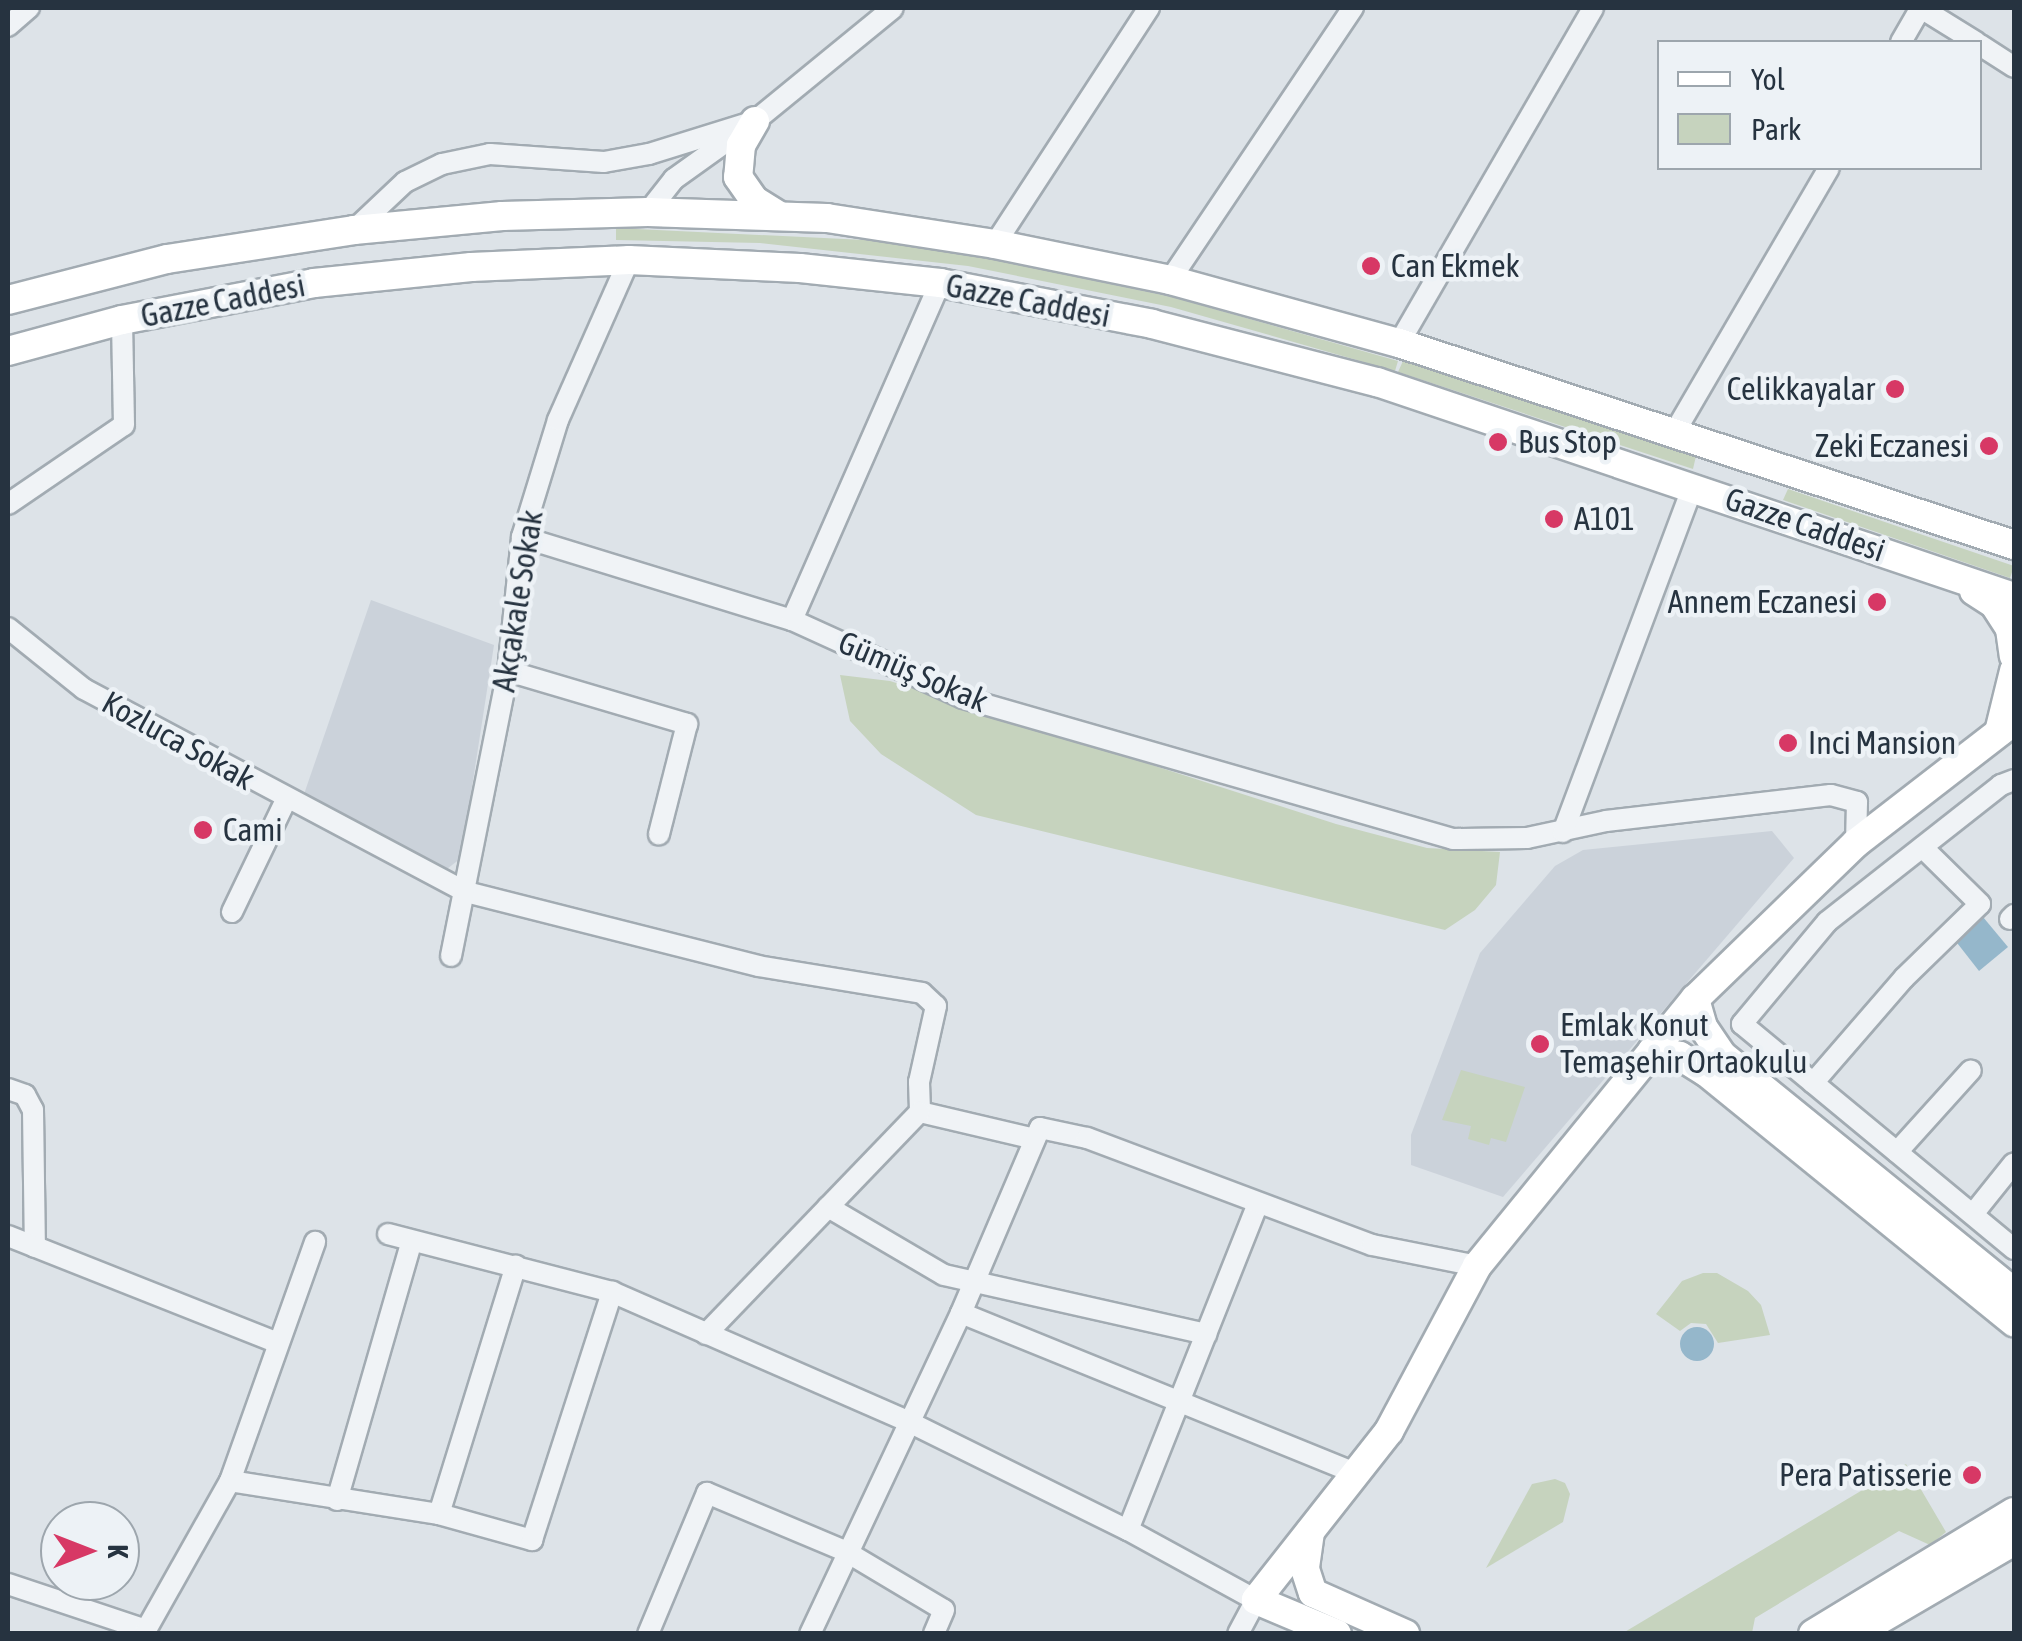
<!DOCTYPE html>
<html>
<head>
<meta charset="utf-8">
<style>
  body { margin:0 }
  #map { position:relative; width:2022px; height:1641px; overflow:hidden; background:#dde3e8; font-family:"Asap Condensed",sans-serif }
  div>[style] { position:absolute }
  .built>* { inset:0; background:#cbd2da }
  .green>* { inset:0; background:#c6d3be }
  .water>* { inset:0; background:#95b7cb }
  .round { border-radius:50% }
  .roads { filter:drop-shadow(2px 0 #a2abb2) drop-shadow(-2px 0 #a2abb2) drop-shadow(0 2px #a2abb2) drop-shadow(0 -2px #a2abb2) }
  .minor>* { height:20px; margin:-10px; padding:0 10px; transform-origin:10px; border-radius:10px; background:#f0f3f6 }
  .major>* { height:28px; margin:-14px; padding:0 14px; transform-origin:14px; border-radius:14px; background:#fff }
  .dots>* { width:28px; height:28px; translate:-50% -50%; box-sizing:border-box; border:5px solid #edf2f6; border-radius:50% }
  span { translate:-50% -50%; white-space:nowrap; text-align:center; line-height:1.15; -webkit-text-stroke:9px #edf2f6; paint-order:stroke }
  .poi-label { font-size:32px; color:#263340 }
  .left { translate:0 -50%; text-align:left }
  .right { translate:-100% -50%; text-align:right }
  .street-label { font-size:32px; color:#263340 }
  .frame { position:absolute; inset:0; border:10px solid #263340; pointer-events:none }
  .legend { position:absolute; left:1657px; top:40px; width:325px; height:130px; box-sizing:border-box; background:#edf2f6; border:2px solid #9da6ad; margin:0; padding:12px 18px; list-style:none; font-size:30px; color:#263340 }
  .legend li { display:flex; align-items:center; gap:20px; height:50px }
  .legend b { width:50px; border:2px solid #9da6ad }
  .north { position:absolute; left:40px; top:1501px; width:100px; height:100px; box-sizing:border-box; background:#edf2f6; border:2px solid #9da6ad; border-radius:50%; rotate:90deg; font-size:28px; font-weight:700; line-height:40px; text-align:center; color:#263340 }
  .north::after { content:''; display:block; margin:auto; width:35px; height:45px; background:#d73865; clip-path:polygon(50% 0,100% 100%,50% 72%,0 100%) }
</style>
</head>
<body>
<div id="map">
  <div class="built">
    <i style="clip-path:polygon(371px 600px,494px 645px,461px 858px,447px 869px,303px 797px)"></i>
    <i style="clip-path:polygon(1772px 831px,1794px 858px,1503px 1197px,1411px 1165px,1411px 1135px,1480px 953px,1555px 866px,1583px 850px)"></i>
  </div>
  <div class="green">
    <i style="clip-path:polygon(616px 228px,865px 240px,972px 255px,1172px 297px,1398px 361px,1395px 371px,1171px 307px,968px 266px,760px 243px,616px 240px)"></i>
    <i style="clip-path:polygon(1403px 361px,1696px 456px,1693px 469px,1398px 372px)"></i>
    <i style="clip-path:polygon(1788px 489px,2014px 566px,2010px 578px,1783px 500px)"></i>
    <i style="clip-path:polygon(840px 675px,890px 681px,1336px 824px,1427px 848px,1500px 852px,1496px 885px,1475px 910px,1445px 930px,976px 815px,881px 754px,850px 721px)"></i>
    <i style="clip-path:polygon(1461px 1070px,1525px 1087px,1506px 1142px,1491px 1138px,1489px 1145px,1468px 1139px,1471px 1126px,1442px 1120px)"></i>
    <i style="clip-path:polygon(1703px 1273px,1717px 1273px,1748px 1291px,1761px 1305px,1770px 1335px,1718px 1343px,1706px 1324px,1691px 1323px,1680px 1331px,1656px 1314px,1682px 1281px)"></i>
    <i style="clip-path:polygon(1906px 1464px,1946px 1532px,1930px 1545px,1899px 1531px,1755px 1618px,1752px 1633px,1623px 1633px)"></i>
    <i style="clip-path:polygon(1555px 1479px,1565px 1483px,1570px 1494px,1563px 1522px,1486px 1568px,1532px 1484px)"></i>
  </div>
  <div class="water">
    <i style="clip-path:polygon(1983px 917px,2008px 947px,1979px 971px,1954px 939px)"></i>
    <i class="round" style="left:1680px;top:1327px;width:34px;height:34px"></i>
  </div>
  <div class="roads">
    <div class="minor">
      <i style="left:1921px;top:8px;width:65px;rotate:31.7deg"></i>
      <i style="left:8px;top:26px;width:28px;rotate:-41deg"></i>
      <i style="left:1901px;top:42px;width:39px;rotate:-60deg"></i>
      <i style="left:1980px;top:45px;width:40px;rotate:32.9deg"></i>
      <i style="left:648px;top:212px;width:42px;rotate:-51.8deg"></i>
      <i style="left:674px;top:179px;width:100px;rotate:-35.6deg"></i>
      <i style="left:755px;top:121px;width:178px;rotate:-39.3deg"></i>
      <i style="left:354px;top:230px;width:70px;rotate:-43.3deg"></i>
      <i style="left:405px;top:182px;width:41px;rotate:-25.9deg"></i>
      <i style="left:442px;top:164px;width:49px;rotate:-11.8deg"></i>
      <i style="left:490px;top:154px;width:114px;rotate:4deg"></i>
      <i style="left:604px;top:162px;width:46px;rotate:-10.1deg"></i>
      <i style="left:649px;top:154px;width:111px;rotate:-17.3deg"></i>
      <i style="left:995px;top:244px;width:282px;rotate:-56.9deg"></i>
      <i style="left:1170px;top:280px;width:328px;rotate:-56.1deg"></i>
      <i style="left:1399px;top:343px;width:387px;rotate:-59.9deg"></i>
      <i style="left:1673px;top:435px;width:309px;rotate:-59.7deg"></i>
      <i style="left:8px;top:504px;width:140px;rotate:-34.3deg"></i>
      <i style="left:124px;top:425px;width:105px;rotate:-91.1deg"></i>
      <i style="left:522px;top:537px;width:282px;rotate:17.1deg"></i>
      <i style="left:792px;top:620px;width:188px;rotate:24.5deg"></i>
      <i style="left:963px;top:698px;width:510px;rotate:16.05deg"></i>
      <i style="left:1453px;top:839px;width:74px;rotate:-0.8deg"></i>
      <i style="left:1527px;top:838px;width:81px;rotate:-12.1deg"></i>
      <i style="left:1606px;top:821px;width:226px;rotate:-6.6deg"></i>
      <i style="left:1831px;top:795px;width:27px;rotate:15deg"></i>
      <i style="left:1857px;top:802px;width:41px;rotate:91.4deg"></i>
      <i style="left:792px;top:620px;width:368px;rotate:-66.3deg"></i>
      <i style="left:8px;top:628px;width:97px;rotate:38.8deg"></i>
      <i style="left:84px;top:689px;width:433px;rotate:28deg"></i>
      <i style="left:466px;top:892px;width:301px;rotate:14.2deg"></i>
      <i style="left:758px;top:966px;width:166px;rotate:9.3deg"></i>
      <i style="left:922px;top:993px;width:19px;rotate:43deg"></i>
      <i style="left:936px;top:1006px;width:78px;rotate:102.6deg"></i>
      <i style="left:919px;top:1082px;width:30px;rotate:88deg"></i>
      <i style="left:920px;top:1112px;width:118px;rotate:13.2deg"></i>
      <i style="left:508px;top:671px;width:187px;rotate:16.5deg"></i>
      <i style="left:687px;top:724px;width:114px;rotate:104.3deg"></i>
      <i style="left:2014px;top:780px;width:14px;rotate:159deg"></i>
      <i style="left:2001px;top:785px;width:221px;rotate:141.8deg"></i>
      <i style="left:1827px;top:922px;width:133px;rotate:129.8deg"></i>
      <i style="left:1742px;top:1024px;width:353px;rotate:39.6deg"></i>
      <i style="left:1563px;top:832px;width:370px;rotate:-69.4deg"></i>
      <i style="left:232px;top:912px;width:124px;rotate:-64.3deg"></i>
      <i style="left:2010px;top:919px;width:6px;rotate:-45deg"></i>
      <i style="left:451px;top:956px;width:291px;rotate:-78.7deg"></i>
      <i style="left:508px;top:671px;width:135px;rotate:-84deg"></i>
      <i style="left:522px;top:537px;width:122px;rotate:-72.9deg"></i>
      <i style="left:558px;top:420px;width:175px;rotate:-66.1deg"></i>
      <i style="left:1813px;top:1083px;width:139px;rotate:-49.1deg"></i>
      <i style="left:1904px;top:978px;width:106px;rotate:-44.2deg"></i>
      <i style="left:1980px;top:904px;width:81px;rotate:-135.5deg"></i>
      <i style="left:8px;top:1089px;width:18px;rotate:19deg"></i>
      <i style="left:25px;top:1095px;width:17px;rotate:62deg"></i>
      <i style="left:33px;top:1110px;width:137px;rotate:89.2deg"></i>
      <i style="left:1897px;top:1152px;width:110px;rotate:-47.9deg"></i>
      <i style="left:828px;top:1207px;width:134px;rotate:30.4deg"></i>
      <i style="left:944px;top:1275px;width:269px;rotate:12.7deg"></i>
      <i style="left:1973px;top:1214px;width:65px;rotate:-51.2deg"></i>
      <i style="left:388px;top:1234px;width:231px;rotate:14.5deg"></i>
      <i style="left:612px;top:1292px;width:324px;rotate:23.6deg"></i>
      <i style="left:909px;top:1422px;width:244px;rotate:26.3deg"></i>
      <i style="left:1128px;top:1530px;width:146px;rotate:28.7deg"></i>
      <i style="left:1256px;top:1600px;width:38px;rotate:118deg"></i>
      <i style="left:8px;top:1236px;width:290px;rotate:21.6deg"></i>
      <i style="left:961px;top:1313px;width:426px;rotate:22.1deg"></i>
      <i style="left:706px;top:1334px;width:308px;rotate:-46.1deg"></i>
      <i style="left:230px;top:1481px;width:254px;rotate:-70.4deg"></i>
      <i style="left:337px;top:1500px;width:267px;rotate:-73.9deg"></i>
      <i style="left:439px;top:1514px;width:260px;rotate:-72.8deg"></i>
      <i style="left:1128px;top:1530px;width:351px;rotate:-68.3deg"></i>
      <i style="left:8px;top:1584px;width:145px;rotate:18.4deg"></i>
      <i style="left:146px;top:1630px;width:171px;rotate:-60.6deg"></i>
      <i style="left:230px;top:1481px;width:212px;rotate:9deg"></i>
      <i style="left:439px;top:1514px;width:97px;rotate:15.6deg"></i>
      <i style="left:532px;top:1540px;width:261px;rotate:-72.1deg"></i>
      <i style="left:648px;top:1634px;width:153px;rotate:-67.3deg"></i>
      <i style="left:707px;top:1493px;width:150px;rotate:22.8deg"></i>
      <i style="left:845px;top:1551px;width:115px;rotate:30.8deg"></i>
      <i style="left:944px;top:1610px;width:26px;rotate:113deg"></i>
      <i style="left:810px;top:1634px;width:355px;rotate:-64.8deg"></i>
      <i style="left:961px;top:1313px;width:201px;rotate:-66.9deg"></i>
      <i style="left:1040px;top:1128px;width:48px;rotate:12deg"></i>
      <i style="left:1087px;top:1138px;width:304px;rotate:20.6deg"></i>
      <i style="left:1372px;top:1245px;width:107px;rotate:11.3deg"></i>
    </div>
    <div class="major">
      <i style="left:755px;top:121px;width:28px;rotate:120deg"></i>
      <i style="left:741px;top:145px;width:32px;rotate:95deg"></i>
      <i style="left:738px;top:177px;width:28px;rotate:55deg"></i>
      <i style="left:754px;top:200px;width:28px;rotate:32deg"></i>
      <i style="left:8px;top:300px;width:164px;rotate:-14.5deg"></i>
      <i style="left:167px;top:259px;width:189px;rotate:-8.8deg"></i>
      <i style="left:354px;top:230px;width:149px;rotate:-5.4deg"></i>
      <i style="left:502px;top:216px;width:146px;rotate:-1.6deg"></i>
      <i style="left:648px;top:212px;width:179px;rotate:1.9deg"></i>
      <i style="left:827px;top:218px;width:170px;rotate:8.8deg"></i>
      <i style="left:995px;top:244px;width:179px;rotate:11.6deg"></i>
      <i style="left:1170px;top:280px;width:238px;rotate:15.4deg"></i>
      <i style="left:1399px;top:343px;width:647px;rotate:18.18deg"></i>
      <i style="left:8px;top:351px;width:118px;rotate:-15.2deg"></i>
      <i style="left:122px;top:320px;width:196px;rotate:-10.9deg"></i>
      <i style="left:314px;top:283px;width:158px;rotate:-5.8deg"></i>
      <i style="left:471px;top:267px;width:158px;rotate:-2.5deg"></i>
      <i style="left:629px;top:260px;width:171px;rotate:2.7deg"></i>
      <i style="left:800px;top:268px;width:141px;rotate:6.1deg"></i>
      <i style="left:940px;top:283px;width:216px;rotate:10.9deg"></i>
      <i style="left:1152px;top:324px;width:232px;rotate:14.5deg"></i>
      <i style="left:1377px;top:382px;width:672px;rotate:18.65deg"></i>
      <i style="left:1974px;top:591px;width:24px;rotate:33deg"></i>
      <i style="left:1994px;top:604px;width:30px;rotate:57deg"></i>
      <i style="left:2010px;top:629px;width:27px;rotate:82deg"></i>
      <i style="left:1999px;top:732px;width:63px;rotate:-76.2deg"></i>
      <i style="left:1695px;top:999px;width:29px;rotate:74deg"></i>
      <i style="left:1703px;top:1027px;width:34px;rotate:56deg"></i>
      <i style="left:1722px;top:1055px;width:376px;rotate:39.1deg"></i>
      <i style="left:1652px;top:1051px;width:28px;rotate:10deg"></i>
      <i style="left:1680px;top:1056px;width:31px;rotate:32deg"></i>
      <i style="left:1706px;top:1072px;width:397px;rotate:39.1deg"></i>
      <i style="left:1310px;top:1532px;width:37px;rotate:98deg"></i>
      <i style="left:1305px;top:1569px;width:25px;rotate:72deg"></i>
      <i style="left:1313px;top:1593px;width:101px;rotate:24deg"></i>
      <i style="left:1337px;top:1634px;width:88px;rotate:-157.2deg"></i>
      <i style="left:1256px;top:1600px;width:215px;rotate:-51.8deg"></i>
      <i style="left:1389px;top:1431px;width:187px;rotate:-61.9deg"></i>
      <i style="left:1477px;top:1266px;width:345px;rotate:-50.8deg"></i>
      <i style="left:1695px;top:999px;width:224px;rotate:-44.1deg"></i>
      <i style="left:1856px;top:843px;width:200px;rotate:-37.7deg"></i>
      <i style="left:1813px;top:1634px;width:235px;rotate:-31.3deg"></i>
      <i style="left:1855px;top:1634px;width:184px;rotate:-30.3deg"></i>
    </div>
  </div>
  <div class="dots">
    <i style="left:1371px;top:266px;background:#d73865"></i>
    <i style="left:1895px;top:389px;background:#d73865"></i>
    <i style="left:1498px;top:442px;background:#d73865"></i>
    <i style="left:1989px;top:446px;background:#d73865"></i>
    <i style="left:1554px;top:519px;background:#d73865"></i>
    <i style="left:1877px;top:602px;background:#d73865"></i>
    <i style="left:1788px;top:743px;background:#d73865"></i>
    <i style="left:203px;top:830px;background:#d73865"></i>
    <i style="left:1540px;top:1044px;background:#d73865"></i>
    <i style="left:1972px;top:1475px;background:#d73865"></i>
  </div>
  <div class="poi-label">
    <span class="left" style="left:1391px;top:266px">Can Ekmek</span>
    <span class="right" style="left:1875px;top:389px">Celikkayalar</span>
    <span class="left" style="left:1518px;top:442px">Bus Stop</span>
    <span class="right" style="left:1969px;top:446px">Zeki Eczanesi</span>
    <span class="left" style="left:1574px;top:519px">A101</span>
    <span class="right" style="left:1857px;top:602px">Annem Eczanesi</span>
    <span class="left" style="left:1808px;top:743px">Inci Mansion</span>
    <span class="left" style="left:223px;top:830px">Cami</span>
    <span class="left" style="left:1560px;top:1044px">Emlak Konut<br>Temaşehir Ortaokulu</span>
    <span class="right" style="left:1952px;top:1475px">Pera Patisserie</span>
  </div>
  <div class="street-label">
    <span style="left:223px;top:301px;rotate:-11deg">Gazze Caddesi</span>
    <span style="left:1028px;top:301px;rotate:11deg">Gazze Caddesi</span>
    <span style="left:1805px;top:525px;rotate:19deg">Gazze Caddesi</span>
    <span style="left:518px;top:601px;rotate:-81deg">Akçakale Sokak</span>
    <span style="left:913px;top:672px;rotate:23deg">Gümüş Sokak</span>
    <span style="left:178px;top:741px;rotate:29deg">Kozluca Sokak</span>
  </div>
  <div class="frame"></div>
  <ul class="legend">
  <li><b style="height:12px;background:#fff"></b>Yol</li>
  <li><b style="height:28px;background:#c6d3be"></b>Park</li>
  </ul>
  <div class="north">K</div>
</div>
</body>
</html>
